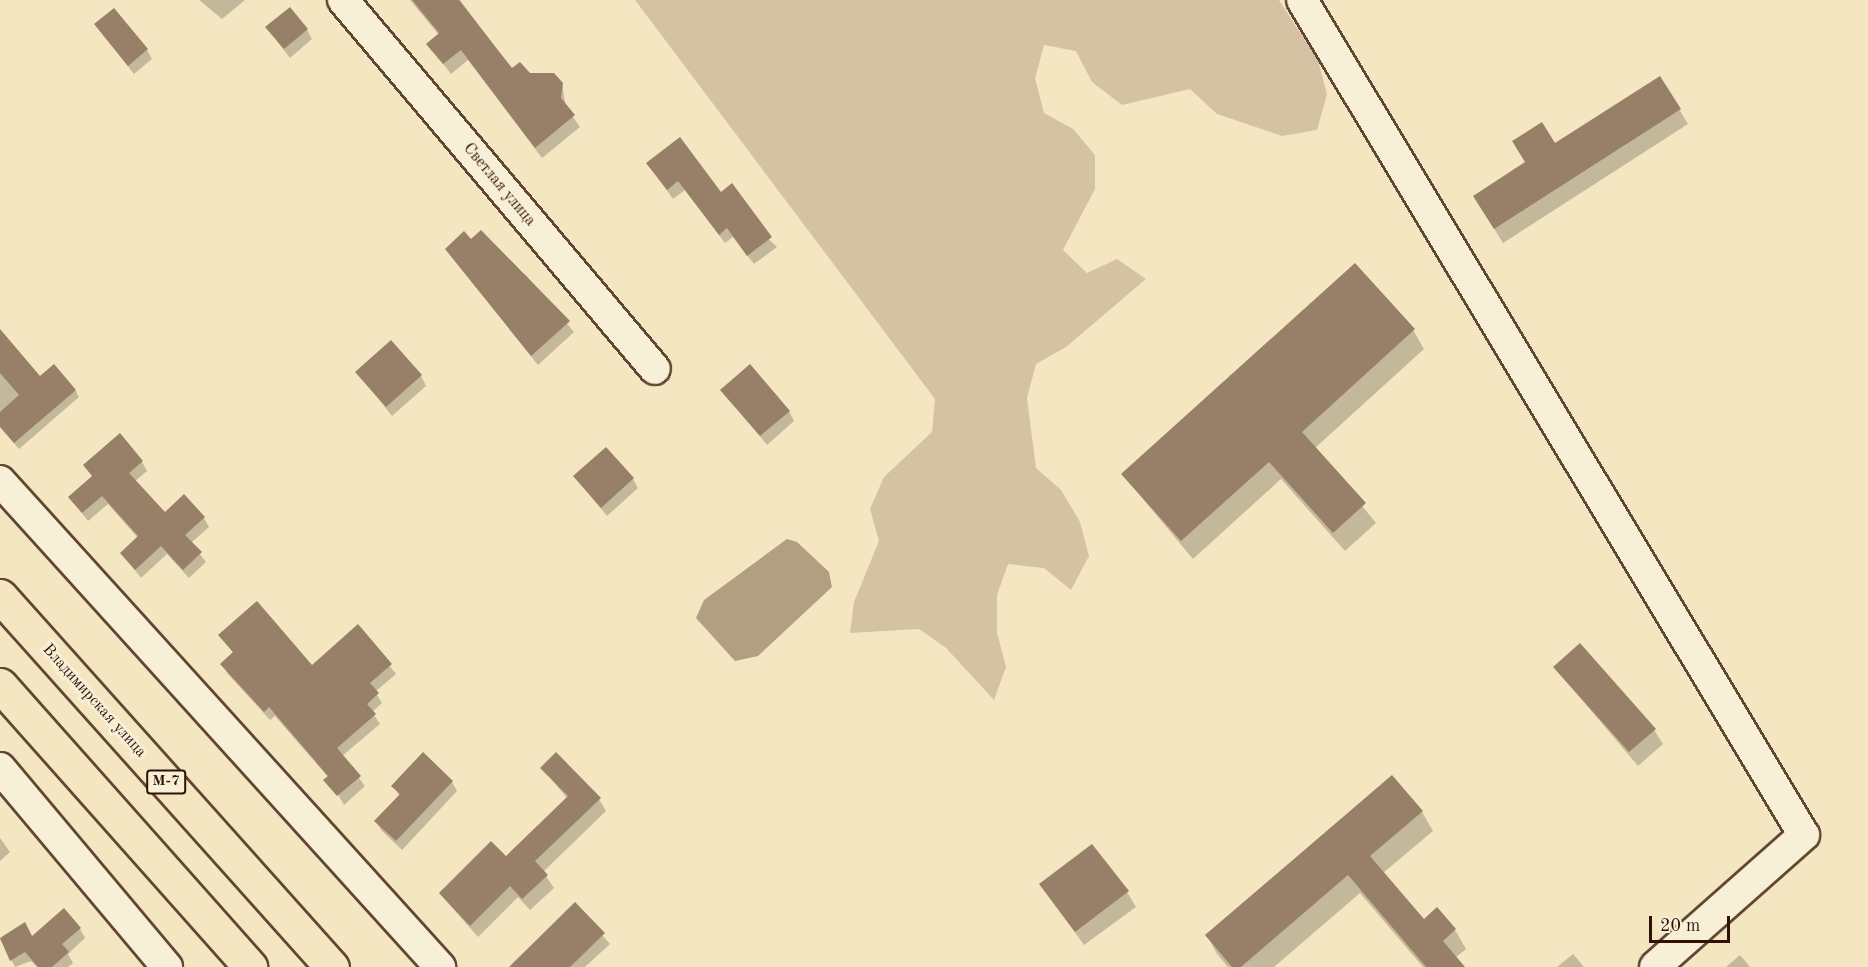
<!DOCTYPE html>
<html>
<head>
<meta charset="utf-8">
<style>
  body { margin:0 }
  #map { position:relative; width:1868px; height:967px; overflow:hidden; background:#f5e6c2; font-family:"Old Standard TT",serif }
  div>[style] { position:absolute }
  .green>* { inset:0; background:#d4c2a2 }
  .water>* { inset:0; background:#b29e81 }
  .shadow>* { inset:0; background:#0003 }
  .building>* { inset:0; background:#978067 }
  .roads { filter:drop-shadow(2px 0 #624634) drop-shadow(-2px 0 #624634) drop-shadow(0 2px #624634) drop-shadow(0 -2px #624634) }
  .street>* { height:30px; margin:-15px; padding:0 15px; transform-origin:15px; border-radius:15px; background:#f8efd7 }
  .highway>* { height:33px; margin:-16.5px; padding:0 16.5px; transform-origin:16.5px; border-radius:16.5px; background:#f5e6c2 }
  span { translate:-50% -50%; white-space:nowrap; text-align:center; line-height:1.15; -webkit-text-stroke:6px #f8efd7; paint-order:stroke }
  .shield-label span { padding:2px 4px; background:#f8efd7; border:2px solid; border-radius:4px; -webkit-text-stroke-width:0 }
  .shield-label { font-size:15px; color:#311104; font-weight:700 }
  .street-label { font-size:16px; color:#311104 }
  .scale { position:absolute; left:1649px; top:916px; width:81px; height:27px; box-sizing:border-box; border:3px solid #311104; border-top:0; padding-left:8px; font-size:18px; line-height:21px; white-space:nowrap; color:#311104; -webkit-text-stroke:4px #f8efd7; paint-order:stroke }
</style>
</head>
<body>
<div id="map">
  <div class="green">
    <i style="clip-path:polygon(635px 0,1279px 0,1318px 60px,1327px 94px,1317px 130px,1282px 136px,1217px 114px,1190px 89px,1122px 105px,1092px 82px,1076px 51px,1044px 45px,1035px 78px,1044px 113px,1073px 129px,1095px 155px,1095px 189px,1063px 250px,1087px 273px,1117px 259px,1146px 279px,1066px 347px,1036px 364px,1027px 398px,1036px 468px,1061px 490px,1080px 522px,1089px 556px,1071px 590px,1044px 568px,1008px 564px,997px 595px,997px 633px,1006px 667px,994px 700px,946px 648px,919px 629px,850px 633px,854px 602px,879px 541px,870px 509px,884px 477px,932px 432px,935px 399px)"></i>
  </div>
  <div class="water">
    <i style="clip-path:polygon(787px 539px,797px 542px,829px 572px,832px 587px,758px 656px,735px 661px,696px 618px,704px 600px)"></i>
  </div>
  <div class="shadow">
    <i style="clip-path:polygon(199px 0,245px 0,222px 19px)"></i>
    <i style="clip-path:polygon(410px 0,460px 0,512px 70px,562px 84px,566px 107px,580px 127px,542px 158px,468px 60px,451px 74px,428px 44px,439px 35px)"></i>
    <i style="clip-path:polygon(96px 25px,147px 50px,152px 59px,134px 74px)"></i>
    <i style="clip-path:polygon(267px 28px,307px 30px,312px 39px,290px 58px)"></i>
    <i style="clip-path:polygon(1660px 78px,1688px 124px,1503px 243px,1483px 211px,1527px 163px)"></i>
    <i style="clip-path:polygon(654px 172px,721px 194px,777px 247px,754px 264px,733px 237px,725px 243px,685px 190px,673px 199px)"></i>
    <i style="clip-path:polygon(471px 241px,520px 277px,525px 274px,574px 332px,538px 365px,446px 249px)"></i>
    <i style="clip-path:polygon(0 330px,40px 378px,75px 390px,79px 397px,19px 449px,0 427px)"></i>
    <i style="clip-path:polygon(1413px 330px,1424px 349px,1315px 448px,1376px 523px,1345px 551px,1281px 479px,1193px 559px,1123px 475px)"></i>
    <i style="clip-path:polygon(357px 372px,421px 376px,426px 386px,392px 416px)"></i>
    <i style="clip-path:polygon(722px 390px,789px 411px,794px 421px,767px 445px)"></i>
    <i style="clip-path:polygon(142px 462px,147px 471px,134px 482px,165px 514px,204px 518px,209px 527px,191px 543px,206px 562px,189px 578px,167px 554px,141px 578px,122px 553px,138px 538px,108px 504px,88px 521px,70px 497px,93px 477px,85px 465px)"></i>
    <i style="clip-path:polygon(575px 477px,633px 479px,638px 488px,607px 516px)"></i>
    <i style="clip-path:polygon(358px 627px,396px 674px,375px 692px,382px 703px,372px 712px,380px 724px,342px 756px,365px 786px,344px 805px,328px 777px,275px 716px,270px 720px,227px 673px,222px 664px,234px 654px,220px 635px,311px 667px)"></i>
    <i style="clip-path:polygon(1555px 668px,1654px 730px,1663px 744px,1638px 766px)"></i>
    <i style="clip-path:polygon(542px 768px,599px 799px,606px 811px,543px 872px,554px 888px,530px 910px,518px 897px,478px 937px,440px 894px,506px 858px,567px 798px)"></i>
    <i style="clip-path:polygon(452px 782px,457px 791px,402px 850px,382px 831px,376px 822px,400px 797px,393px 786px)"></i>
    <i style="clip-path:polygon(1422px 812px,1433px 831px,1383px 873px,1424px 921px,1455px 930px,1466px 949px,1455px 958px,1463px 967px,1423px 967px,1360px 893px,1274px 967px,1228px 967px,1217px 954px,1207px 935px)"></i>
    <i style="clip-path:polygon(0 838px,10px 852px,0 861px)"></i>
    <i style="clip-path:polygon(1041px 885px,1127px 892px,1136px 907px,1084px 945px)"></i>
    <i style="clip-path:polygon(575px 904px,610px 944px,585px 967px,511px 967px)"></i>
    <i style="clip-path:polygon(24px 924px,32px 938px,80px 929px,85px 938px,68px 954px,73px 963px,68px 967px,37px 967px,31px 961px,15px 967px,0 939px)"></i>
    <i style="clip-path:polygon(1573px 954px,1584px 967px,1557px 967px)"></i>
    <i style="clip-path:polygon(1740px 955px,1750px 967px,1726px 967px)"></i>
  </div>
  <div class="building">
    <i style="clip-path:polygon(412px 0,459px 0,512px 68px,520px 62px,530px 73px,554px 73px,563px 83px,561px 98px,575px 115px,535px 148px,461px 50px,443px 64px,426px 44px,439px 33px)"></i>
    <i style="clip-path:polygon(290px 7px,308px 29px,284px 49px,265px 27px)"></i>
    <i style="clip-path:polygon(114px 8px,148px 49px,128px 66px,94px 24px)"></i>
    <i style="clip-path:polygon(1660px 76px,1681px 109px,1494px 229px,1473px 196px,1525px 162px,1512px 141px,1542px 122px,1555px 143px)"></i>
    <i style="clip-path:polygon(680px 137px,721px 192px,732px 183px,772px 237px,747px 256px,727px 228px,719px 235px,678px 181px,667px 190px,646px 163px)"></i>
    <i style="clip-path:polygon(481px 230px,570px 321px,531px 356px,445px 249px,464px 231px,471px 239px)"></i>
    <i style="clip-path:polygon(1355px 263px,1415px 329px,1302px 432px,1366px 503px,1333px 533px,1269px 462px,1181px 541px,1121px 474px)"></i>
    <i style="clip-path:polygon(0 329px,40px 376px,54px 364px,76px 390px,14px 443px,0 427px,0 412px,19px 395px,0 373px)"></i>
    <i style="clip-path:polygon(391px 340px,422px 375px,386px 407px,355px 372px)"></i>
    <i style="clip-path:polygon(750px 364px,790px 411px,760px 436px,720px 390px)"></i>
    <i style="clip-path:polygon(120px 433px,143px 461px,129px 473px,165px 512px,184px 494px,205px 517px,185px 535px,202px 552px,183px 570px,161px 546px,135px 570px,120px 553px,138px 536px,102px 496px,82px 513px,68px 497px,92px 476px,83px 465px)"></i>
    <i style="clip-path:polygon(606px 447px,634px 478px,601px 508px,573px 476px)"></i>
    <i style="clip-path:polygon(257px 601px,312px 665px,358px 624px,392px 664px,370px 683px,379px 693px,367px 704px,376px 714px,337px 748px,361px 776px,337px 796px,323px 780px,328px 776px,269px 707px,264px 712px,220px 664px,233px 652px,218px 635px)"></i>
    <i style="clip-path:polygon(1580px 643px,1656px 729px,1629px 752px,1553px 667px)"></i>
    <i style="clip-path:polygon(423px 752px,453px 781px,396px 841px,374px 821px,400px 794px,391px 786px)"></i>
    <i style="clip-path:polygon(556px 752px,601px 798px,535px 861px,548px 875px,522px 899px,510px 886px,470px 926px,439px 893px,491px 841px,506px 856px,568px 796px,540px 768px)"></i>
    <i style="clip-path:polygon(1392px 775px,1423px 811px,1370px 856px,1424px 919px,1437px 907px,1456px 929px,1443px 941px,1465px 967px,1426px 967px,1348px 875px,1241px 967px,1232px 967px,1205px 935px)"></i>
    <i style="clip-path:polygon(1092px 844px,1129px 891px,1075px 932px,1039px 884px)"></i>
    <i style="clip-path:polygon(575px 902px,605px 933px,570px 967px,509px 967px)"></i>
    <i style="clip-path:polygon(64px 908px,81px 928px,62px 944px,69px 952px,52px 967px,38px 967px,25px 952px,10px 961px,0 938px,25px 922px,32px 936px)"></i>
  </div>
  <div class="roads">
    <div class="street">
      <i style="left:343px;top:0;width:483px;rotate:49.8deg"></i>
      <i style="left:1302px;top:0;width:974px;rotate:58.99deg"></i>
      <i style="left:1804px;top:835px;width:199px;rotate:138.5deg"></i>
      <i style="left:0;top:481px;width:656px;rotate:47.84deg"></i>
      <i style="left:0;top:768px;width:260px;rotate:50deg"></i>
    </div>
    <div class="highway">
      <i style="left:0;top:596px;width:498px;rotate:48.2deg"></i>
      <i style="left:0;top:685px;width:377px;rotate:48.4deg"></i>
    </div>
  </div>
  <div class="shield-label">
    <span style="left:166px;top:782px">М-7</span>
  </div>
  <div class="street-label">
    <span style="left:499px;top:185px;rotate:50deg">Светлая улица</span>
    <span style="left:94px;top:701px;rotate:48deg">Владимирская улица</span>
  </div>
  <div class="scale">20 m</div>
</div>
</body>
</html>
